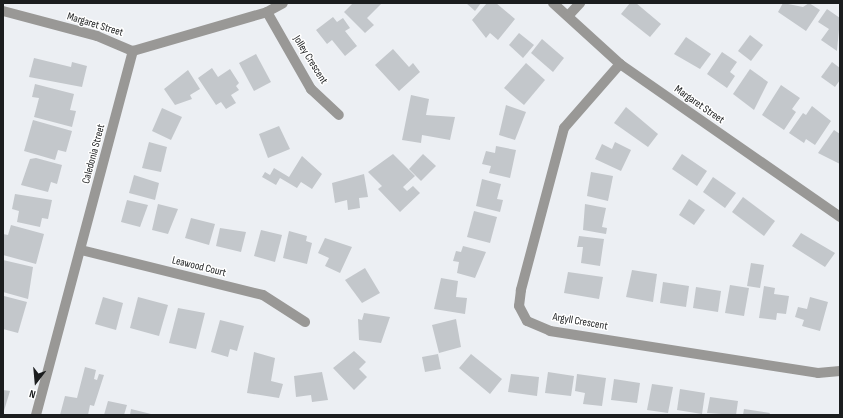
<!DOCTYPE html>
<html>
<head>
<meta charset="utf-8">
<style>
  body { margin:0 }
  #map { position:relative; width:843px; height:418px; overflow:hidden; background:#eceff3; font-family:"Sofia Sans Condensed",sans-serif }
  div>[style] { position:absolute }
  .building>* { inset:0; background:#c3c7cb }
  .street>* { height:10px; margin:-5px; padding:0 5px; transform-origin:5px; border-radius:5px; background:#999896 }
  span { translate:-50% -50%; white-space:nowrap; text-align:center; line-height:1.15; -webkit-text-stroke:3px #fff; paint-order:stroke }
  .street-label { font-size:11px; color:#1b1d1e }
  .frame { position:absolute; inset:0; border:4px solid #1b1d1e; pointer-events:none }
  .north { position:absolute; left:16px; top:362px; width:40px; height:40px; -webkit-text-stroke:3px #fff; paint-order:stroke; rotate:196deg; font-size:11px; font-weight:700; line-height:16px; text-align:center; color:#1b1d1e }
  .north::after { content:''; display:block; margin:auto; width:14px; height:18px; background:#1b1d1e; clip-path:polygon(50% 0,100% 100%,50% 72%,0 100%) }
</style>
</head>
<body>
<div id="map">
  <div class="building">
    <i style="clip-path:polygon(353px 3px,382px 3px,367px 18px,374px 25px,365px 33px,344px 12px)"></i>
    <i style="clip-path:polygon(466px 3px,481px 3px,475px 11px)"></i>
    <i style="clip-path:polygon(487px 3px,496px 3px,515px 19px,498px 40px,490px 33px,486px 38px,472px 20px)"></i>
    <i style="clip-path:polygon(630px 3px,636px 3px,661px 24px,650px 37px,621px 14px)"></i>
    <i style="clip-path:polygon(783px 3px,803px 7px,809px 3px,820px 10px,806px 31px,778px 12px)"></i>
    <i style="clip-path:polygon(827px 9px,840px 18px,837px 51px,821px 40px,829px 29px,818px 22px)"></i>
    <i style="clip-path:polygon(333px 17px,337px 22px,343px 18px,350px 28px,345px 31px,357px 46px,345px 56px,332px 40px,327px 44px,316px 30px)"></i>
    <i style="clip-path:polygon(519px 33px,534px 45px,523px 58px,509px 45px)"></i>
    <i style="clip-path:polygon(750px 35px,763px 45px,751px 61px,738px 51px)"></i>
    <i style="clip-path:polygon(686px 37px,711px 54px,700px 69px,674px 54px)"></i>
    <i style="clip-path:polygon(542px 39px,564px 58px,553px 72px,531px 53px)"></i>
    <i style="clip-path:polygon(393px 49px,409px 67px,413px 63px,420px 72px,399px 91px,375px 65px)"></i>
    <i style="clip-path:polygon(722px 52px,737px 62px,730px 72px,735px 76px,727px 88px,707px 74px)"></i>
    <i style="clip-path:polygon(256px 54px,271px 82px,254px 91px,239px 63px)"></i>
    <i style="clip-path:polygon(34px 58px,71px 67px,72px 62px,87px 66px,82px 87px,29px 77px)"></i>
    <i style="clip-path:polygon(832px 62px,840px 68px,840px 80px,835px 87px,821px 77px)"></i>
    <i style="clip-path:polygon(526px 63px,545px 80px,524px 105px,504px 88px)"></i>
    <i style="clip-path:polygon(212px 68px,218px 77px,230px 69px,239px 83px,236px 86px,239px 90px,231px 95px,236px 103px,226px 109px,221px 102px,216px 105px,198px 78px)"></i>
    <i style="clip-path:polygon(750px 69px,768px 82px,754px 110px,733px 94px)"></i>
    <i style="clip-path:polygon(188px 70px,200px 89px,190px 95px,192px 99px,175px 105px,164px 89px)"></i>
    <i style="clip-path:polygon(35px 84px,74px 94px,70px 110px,76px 111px,72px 127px,34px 117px,39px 98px,32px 97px)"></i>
    <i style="clip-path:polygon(781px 85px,800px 98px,792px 109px,796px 112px,784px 130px,762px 115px)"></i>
    <i style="clip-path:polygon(411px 95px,429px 99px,426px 115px,455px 117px,450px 140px,422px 135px,421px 143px,402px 140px)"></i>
    <i style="clip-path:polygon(506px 105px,526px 112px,515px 140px,499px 135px)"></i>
    <i style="clip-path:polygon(812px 106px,831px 121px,815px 145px,806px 139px,804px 143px,789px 133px,803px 113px,806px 115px)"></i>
    <i style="clip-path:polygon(626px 107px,658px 134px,648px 147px,614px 123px)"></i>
    <i style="clip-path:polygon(162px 108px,182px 117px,171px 140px,152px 131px)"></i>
    <i style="clip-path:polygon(33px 120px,72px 131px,66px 152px,58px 150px,55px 160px,24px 151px)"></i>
    <i style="clip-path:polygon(279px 126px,290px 149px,268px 158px,259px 134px)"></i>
    <i style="clip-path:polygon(834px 130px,840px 134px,840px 164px,818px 153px)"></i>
    <i style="clip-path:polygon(149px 142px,167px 147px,161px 172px,142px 168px)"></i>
    <i style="clip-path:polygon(615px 142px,631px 150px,621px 171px,595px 159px,602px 144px,612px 149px)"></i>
    <i style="clip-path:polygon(496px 146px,516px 150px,510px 178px,489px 173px,491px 166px,482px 164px,486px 151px,495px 153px)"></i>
    <i style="clip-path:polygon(393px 154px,415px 176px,403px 187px,407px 191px,413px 186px,420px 193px,400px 212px,378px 189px,382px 186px,368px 172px)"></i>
    <i style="clip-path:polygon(423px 154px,436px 166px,421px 181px,409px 169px)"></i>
    <i style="clip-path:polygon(682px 154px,707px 171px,697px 186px,672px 169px)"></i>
    <i style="clip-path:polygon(302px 156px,322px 174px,312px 189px,301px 182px,297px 188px,280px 178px,276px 185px,262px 177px,265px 172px,270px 175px,274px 168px,289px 177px)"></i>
    <i style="clip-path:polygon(36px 158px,62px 165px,57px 184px,51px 182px,48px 192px,21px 185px,30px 159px)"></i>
    <i style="clip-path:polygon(591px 172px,613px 176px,608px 201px,587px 196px)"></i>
    <i style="clip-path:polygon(364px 174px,368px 197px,359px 198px,360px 208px,348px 210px,347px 200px,335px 203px,332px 183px)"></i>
    <i style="clip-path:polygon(134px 175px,159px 183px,155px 200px,129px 193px)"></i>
    <i style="clip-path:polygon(713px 177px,736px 193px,725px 208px,703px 192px)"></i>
    <i style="clip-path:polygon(482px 179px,501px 184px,497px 199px,503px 200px,500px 212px,476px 206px)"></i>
    <i style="clip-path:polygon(15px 194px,52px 200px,48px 219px,42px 218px,40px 227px,17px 222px,19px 211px,12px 209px)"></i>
    <i style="clip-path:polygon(743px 197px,775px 221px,764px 236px,732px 212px)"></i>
    <i style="clip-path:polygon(689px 199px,705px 210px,694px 225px,679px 215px)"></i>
    <i style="clip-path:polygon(127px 200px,148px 205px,140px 227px,121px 222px)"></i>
    <i style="clip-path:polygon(158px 204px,178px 209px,168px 234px,152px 230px)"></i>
    <i style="clip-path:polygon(585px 204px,606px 208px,602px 227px,607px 228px,606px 234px,583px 230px)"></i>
    <i style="clip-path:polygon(474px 211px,497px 217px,490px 243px,467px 237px)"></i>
    <i style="clip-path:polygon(191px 218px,215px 224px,209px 245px,185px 238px)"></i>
    <i style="clip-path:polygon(11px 225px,44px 234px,36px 264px,3px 255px,3px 234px,8px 235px)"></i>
    <i style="clip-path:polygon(220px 228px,246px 232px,241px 252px,216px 246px)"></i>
    <i style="clip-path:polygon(261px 230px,282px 235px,275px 262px,254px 256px)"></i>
    <i style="clip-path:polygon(289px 231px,307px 236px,306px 241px,312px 243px,307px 264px,283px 258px)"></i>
    <i style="clip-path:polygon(801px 233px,835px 253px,825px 267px,792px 246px)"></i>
    <i style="clip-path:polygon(579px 236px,604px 239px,600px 266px,581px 263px,583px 247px,577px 247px)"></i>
    <i style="clip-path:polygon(325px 238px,352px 247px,340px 273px,325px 266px,329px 258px,318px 253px)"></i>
    <i style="clip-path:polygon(463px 246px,486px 252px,475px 278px,457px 273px,459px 262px,453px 261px,456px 251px,461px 252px)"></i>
    <i style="clip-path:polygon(3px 260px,33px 267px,28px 299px,3px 292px)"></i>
    <i style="clip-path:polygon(751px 263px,764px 265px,760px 288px,747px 286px)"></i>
    <i style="clip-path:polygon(365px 268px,380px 293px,362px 303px,345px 280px)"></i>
    <i style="clip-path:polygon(632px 270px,657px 274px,653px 302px,626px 297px)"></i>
    <i style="clip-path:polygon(568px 272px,603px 277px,599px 299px,564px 293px)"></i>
    <i style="clip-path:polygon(441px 278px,458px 281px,456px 297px,467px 298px,465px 314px,434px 309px)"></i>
    <i style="clip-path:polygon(663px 282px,689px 286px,686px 307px,660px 303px)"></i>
    <i style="clip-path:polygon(730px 285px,749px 288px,744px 316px,725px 313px)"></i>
    <i style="clip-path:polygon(764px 286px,775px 288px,774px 294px,789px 296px,786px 314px,777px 313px,776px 320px,759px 318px)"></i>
    <i style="clip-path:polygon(696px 287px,721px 291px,718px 312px,693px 308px)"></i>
    <i style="clip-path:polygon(4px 296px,27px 302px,18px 333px,3px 329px)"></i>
    <i style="clip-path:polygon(103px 297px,123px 303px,116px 330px,95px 324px)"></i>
    <i style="clip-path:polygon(138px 297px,168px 305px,159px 336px,130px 328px)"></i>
    <i style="clip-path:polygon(810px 297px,828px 302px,820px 331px,802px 326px,804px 320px,795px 317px,798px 307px,807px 309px)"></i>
    <i style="clip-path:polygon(178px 308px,205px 313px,196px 349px,169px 343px)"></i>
    <i style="clip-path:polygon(364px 313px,390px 317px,381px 343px,359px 340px,358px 319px,362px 320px)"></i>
    <i style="clip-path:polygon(456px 319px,461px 347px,439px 353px,432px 325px)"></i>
    <i style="clip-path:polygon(220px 320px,244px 326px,237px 351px,230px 349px,228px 357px,211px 352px)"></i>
    <i style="clip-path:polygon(354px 351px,366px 362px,359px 369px,367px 377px,354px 390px,333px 368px)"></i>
    <i style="clip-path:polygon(254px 352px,275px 358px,271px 381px,283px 384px,279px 398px,247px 393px)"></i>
    <i style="clip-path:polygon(438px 354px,441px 369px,425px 372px,422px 357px)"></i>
    <i style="clip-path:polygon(471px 354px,502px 379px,490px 394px,459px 368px)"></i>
    <i style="clip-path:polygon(85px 367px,96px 370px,94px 379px,97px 380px,99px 374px,104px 375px,94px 406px,90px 405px,88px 415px,60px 415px,65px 396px,77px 398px)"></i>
    <i style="clip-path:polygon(322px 372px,328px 400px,312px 402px,311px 395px,296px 397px,294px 376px)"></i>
    <i style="clip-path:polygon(548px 372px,574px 376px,571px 396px,545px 393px)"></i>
    <i style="clip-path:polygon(511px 374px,539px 377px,537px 396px,508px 392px)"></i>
    <i style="clip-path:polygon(577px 374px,606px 378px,602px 406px,583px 404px,585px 393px,575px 391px)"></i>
    <i style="clip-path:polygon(614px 379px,640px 383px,637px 403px,611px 400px)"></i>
    <i style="clip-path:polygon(652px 384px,673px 387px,668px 413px,647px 410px)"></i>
    <i style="clip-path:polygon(680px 389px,705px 393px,702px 414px,677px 410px)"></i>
    <i style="clip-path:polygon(3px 390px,10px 391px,3px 414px)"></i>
    <i style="clip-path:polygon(710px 397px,738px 401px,736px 415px,707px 413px)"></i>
    <i style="clip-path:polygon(108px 401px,127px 405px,124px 415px,104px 415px)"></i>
    <i style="clip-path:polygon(131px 409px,151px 414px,151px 415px,130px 415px)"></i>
    <i style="clip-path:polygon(744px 409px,770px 413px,769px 415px,743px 415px)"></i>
  </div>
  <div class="street">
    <i style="left:553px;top:3px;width:91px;rotate:42.3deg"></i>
    <i style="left:620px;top:64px;width:268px;rotate:34.8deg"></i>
    <i style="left:3px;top:11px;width:97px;rotate:14.9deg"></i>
    <i style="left:97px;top:36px;width:39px;rotate:23deg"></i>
    <i style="left:267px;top:12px;width:89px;rotate:60.3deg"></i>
    <i style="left:311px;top:89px;width:38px;rotate:43deg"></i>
    <i style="left:568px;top:16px;width:18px;rotate:-47deg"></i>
    <i style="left:133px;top:51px;width:140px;rotate:-16.2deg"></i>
    <i style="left:267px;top:12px;width:18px;rotate:-29deg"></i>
    <i style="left:620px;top:64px;width:85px;rotate:131.2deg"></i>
    <i style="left:564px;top:128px;width:168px;rotate:104.9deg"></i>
    <i style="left:521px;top:290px;width:16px;rotate:97deg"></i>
    <i style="left:519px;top:306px;width:17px;rotate:62deg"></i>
    <i style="left:527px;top:321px;width:25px;rotate:23deg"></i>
    <i style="left:550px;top:331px;width:271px;rotate:8.9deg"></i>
    <i style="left:818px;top:373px;width:22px;rotate:-5deg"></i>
    <i style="left:81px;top:250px;width:187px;rotate:13.9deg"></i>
    <i style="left:263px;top:295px;width:50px;rotate:32.7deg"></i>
    <i style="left:36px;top:415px;width:377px;rotate:-75.1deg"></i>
  </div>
  <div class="street-label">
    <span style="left:95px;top:25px;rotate:17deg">Margaret Street</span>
    <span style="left:310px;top:60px;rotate:58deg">Jolley Crescent</span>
    <span style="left:699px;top:105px;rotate:35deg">Margaret Street</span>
    <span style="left:94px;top:154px;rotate:-75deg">Caledonia Street</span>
    <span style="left:199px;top:267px;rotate:14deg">Leawood Court</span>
    <span style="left:580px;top:322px;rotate:10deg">Argyll Crescent</span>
  </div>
  <div class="frame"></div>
  <div class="north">N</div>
</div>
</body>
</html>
